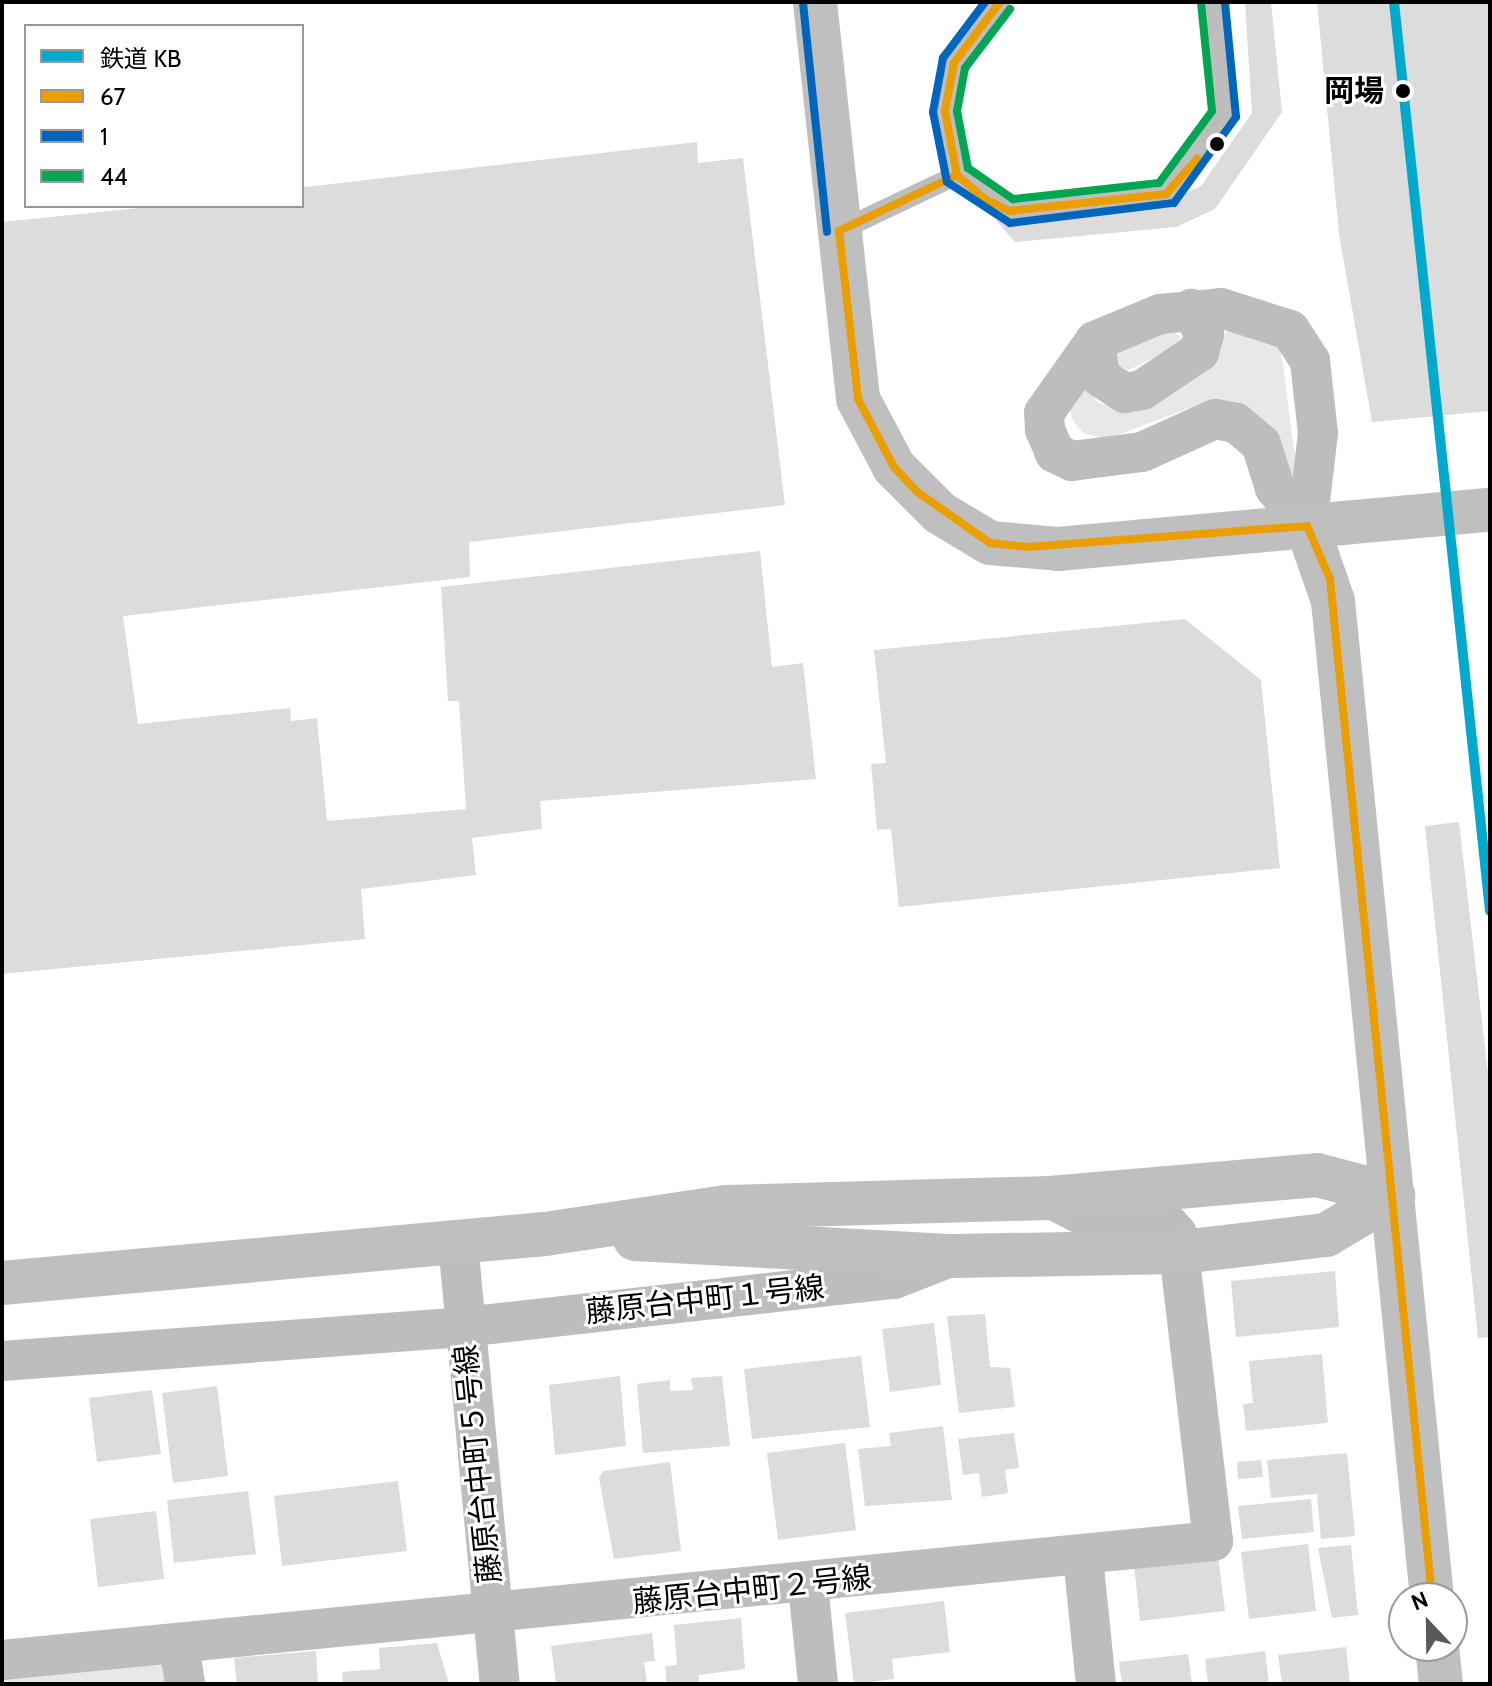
<!DOCTYPE html>
<html>
<head>
<meta charset="utf-8">
<style>
  body { margin:0 }
  #map { position:relative; width:1492px; height:1686px; overflow:hidden; background:#fff; font-family:Cabin,"Noto Sans JP",sans-serif }
  div>[style] { position:absolute }
  .green>* { inset:0; background:#e8e8e8 }
  .building>* { inset:0; background:#dcdcdc }
  .lane>* { height:20px; margin:-10px; padding:0 10px; transform-origin:10px; border-radius:10px; background:#bdbdbd }
  .street>* { height:40px; margin:-20px; padding:0 20px; transform-origin:20px; border-radius:20px; background:#bdbdbd }
  .secondary>* { height:44px; margin:-22px; padding:0 22px; transform-origin:22px; border-radius:22px; background:#bfbfbf }
  .bus-1>* { height:8px; margin:-4px; padding:0 4px; transform-origin:4px; border-radius:4px; background:#eb9e00 }
  .bus-2>* { height:8px; margin:-4px; padding:0 4px; transform-origin:4px; border-radius:4px; background:#0065bd }
  .bus-3>* { height:8px; margin:-4px; padding:0 4px; transform-origin:4px; border-radius:4px; background:#00a651 }
  .rail-1>* { height:10px; margin:-5px; padding:0 5px; transform-origin:5px; border-radius:5px; background:#00a9ce }
  .dots>* { width:22px; height:22px; translate:-50% -50%; box-sizing:border-box; border:4px solid #fff; border-radius:50% }
  span { translate:-50% -50%; white-space:nowrap; text-align:center; line-height:1.15; -webkit-text-stroke:6px #fff; paint-order:stroke }
  .stop-label { font-size:30px; color:#000; font-weight:700 }
  .right { translate:-100% -50%; text-align:right }
  .street-label { font-size:30px; color:#000 }
  .frame { position:absolute; inset:0; border:4px solid #000; pointer-events:none }
  .legend { position:absolute; left:24px; top:24px; width:280px; height:184px; box-sizing:border-box; background:#fff; border:2px solid #999; margin:0; padding:10px 14px; list-style:none; font-size:24px; color:#000 }
  .legend li { display:flex; align-items:center; gap:16px; height:40px }
  .legend b { width:40px; border:2px solid #999 }
  .north { position:absolute; left:1388px; top:1582px; width:80px; height:80px; box-sizing:border-box; background:#fff; border:2px solid #999; border-radius:50%; rotate:338deg; font-size:22px; font-weight:700; line-height:32px; text-align:center; color:#000 }
  .north::after { content:''; display:block; margin:auto; width:28px; height:36px; background:#595959; clip-path:polygon(50% 0,100% 100%,50% 72%,0 100%) }
</style>
</head>
<body>
<div id="map">
  <div class="green">
    <i style="clip-path:polygon(1250px 325px,1281px 350px,1298px 480px,1287px 479px,1233px 405px,1211px 400px,1107px 439px,1083px 433px,1073px 421px,1069px 406px,1084px 384px,1098px 403px,1132px 413px,1208px 369px,1229px 326px)"></i>
    <i style="clip-path:polygon(1173px 331px,1183px 339px,1175px 347px,1129px 370px,1115px 364px,1113px 348px)"></i>
    <i style="clip-path:polygon(165px 1652px,169px 1684px,2px 1684px,2px 1672px)"></i>
  </div>
  <div class="building">
    <i style="clip-path:polygon(1245px 2px,1271px 2px,1282px 112px,1215px 209px,1176px 227px,1015px 242px,996px 220px,1169px 201px,1201px 186px,1252px 113px)"></i>
    <i style="clip-path:polygon(1317px 2px,1490px 2px,1490px 411px,1372px 422px,1339px 234px)"></i>
    <i style="clip-path:polygon(697px 142px,698px 163px,743px 158px,785px 505px,469px 542px,470px 577px,123px 616px,138px 724px,290px 708px,291px 721px,317px 718px,327px 821px,466px 809px,459px 701px,448px 701px,441px 587px,760px 551px,772px 667px,803px 663px,816px 779px,540px 801px,542px 829px,472px 838px,476px 875px,361px 889px,365px 939px,2px 974px,2px 222px,159px 206px,302px 206px,302px 180px,305px 187px)"></i>
    <i style="clip-path:polygon(1185px 619px,1261px 680px,1280px 868px,899px 907px,891px 829px,877px 830px,871px 764px,886px 763px,874px 650px)"></i>
    <i style="clip-path:polygon(1459px 822px,1490px 1091px,1490px 1337px,1478px 1338px,1425px 826px)"></i>
    <i style="clip-path:polygon(1335px 1271px,1339px 1327px,1236px 1337px,1231px 1281px)"></i>
    <i style="clip-path:polygon(985px 1314px,990px 1367px,1010px 1368px,1015px 1407px,959px 1413px,947px 1316px)"></i>
    <i style="clip-path:polygon(934px 1323px,941px 1385px,890px 1392px,882px 1329px)"></i>
    <i style="clip-path:polygon(1322px 1354px,1328px 1423px,1246px 1431px,1243px 1404px,1253px 1403px,1249px 1361px)"></i>
    <i style="clip-path:polygon(861px 1356px,870px 1427px,752px 1439px,744px 1369px)"></i>
    <i style="clip-path:polygon(620px 1376px,626px 1446px,555px 1455px,549px 1385px)"></i>
    <i style="clip-path:polygon(722px 1376px,730px 1446px,643px 1453px,637px 1384px,670px 1380px,670px 1391px,693px 1390px,691px 1378px)"></i>
    <i style="clip-path:polygon(217px 1386px,228px 1476px,173px 1483px,162px 1393px)"></i>
    <i style="clip-path:polygon(152px 1390px,161px 1454px,97px 1462px,89px 1398px)"></i>
    <i style="clip-path:polygon(943px 1426px,952px 1500px,865px 1506px,858px 1449px,891px 1446px,889px 1433px)"></i>
    <i style="clip-path:polygon(1014px 1433px,1019px 1468px,1005px 1470px,1008px 1493px,982px 1497px,979px 1473px,963px 1475px,958px 1439px)"></i>
    <i style="clip-path:polygon(845px 1443px,856px 1530px,778px 1540px,767px 1453px)"></i>
    <i style="clip-path:polygon(1347px 1453px,1355px 1536px,1321px 1539px,1317px 1494px,1271px 1498px,1267px 1460px)"></i>
    <i style="clip-path:polygon(1261px 1460px,1263px 1477px,1238px 1479px,1237px 1462px)"></i>
    <i style="clip-path:polygon(670px 1462px,681px 1551px,614px 1559px,599px 1478px,603px 1471px)"></i>
    <i style="clip-path:polygon(398px 1481px,407px 1551px,282px 1566px,274px 1496px)"></i>
    <i style="clip-path:polygon(248px 1491px,256px 1554px,174px 1563px,167px 1500px)"></i>
    <i style="clip-path:polygon(1311px 1499px,1314px 1532px,1242px 1539px,1238px 1506px)"></i>
    <i style="clip-path:polygon(156px 1511px,164px 1579px,98px 1587px,90px 1519px)"></i>
    <i style="clip-path:polygon(1308px 1544px,1316px 1611px,1249px 1619px,1241px 1552px)"></i>
    <i style="clip-path:polygon(1351px 1545px,1358px 1615px,1332px 1618px,1318px 1548px)"></i>
    <i style="clip-path:polygon(1218px 1556px,1225px 1611px,1140px 1621px,1134px 1566px)"></i>
    <i style="clip-path:polygon(944px 1601px,950px 1652px,892px 1659px,894px 1679px,854px 1684px,845px 1613px)"></i>
    <i style="clip-path:polygon(741px 1618px,745px 1669px,699px 1675px,699px 1684px,667px 1684px,665px 1666px,677px 1665px,674px 1625px)"></i>
    <i style="clip-path:polygon(652px 1633px,655px 1661px,644px 1662px,647px 1684px,556px 1684px,551px 1646px)"></i>
    <i style="clip-path:polygon(437px 1643px,449px 1684px,343px 1684px,342px 1672px,380px 1669px,379px 1648px)"></i>
    <i style="clip-path:polygon(1346px 1647px,1350px 1684px,1282px 1684px,1278px 1655px)"></i>
    <i style="clip-path:polygon(316px 1651px,318px 1684px,237px 1684px,234px 1658px)"></i>
    <i style="clip-path:polygon(1265px 1651px,1269px 1684px,1208px 1684px,1205px 1659px)"></i>
    <i style="clip-path:polygon(1188px 1654px,1192px 1684px,1122px 1684px,1119px 1662px)"></i>
  </div>
  <div class="lane">
    <i style="left:1000px;top:2px;width:76px;rotate:127deg"></i>
    <i style="left:954px;top:63px;width:49px;rotate:100.6deg"></i>
    <i style="left:945px;top:111px;width:65px;rotate:79.4deg"></i>
    <i style="left:957px;top:175px;width:64px;rotate:34.2deg"></i>
    <i style="left:1010px;top:211px;width:157px;rotate:-6.2deg"></i>
    <i style="left:1166px;top:194px;width:99px;rotate:-54.1deg"></i>
    <i style="left:1224px;top:114px;width:113px;rotate:-95.6deg"></i>
    <i style="left:839px;top:231px;width:131px;rotate:-25.4deg"></i>
  </div>
  <div class="street">
    <i style="left:1221px;top:308px;width:72px;rotate:17.7deg"></i>
    <i style="left:1290px;top:330px;width:37px;rotate:57deg"></i>
    <i style="left:1310px;top:361px;width:72px;rotate:83.7deg"></i>
    <i style="left:1318px;top:433px;width:94px;rotate:96.7deg"></i>
    <i style="left:1307px;top:526px;width:50px;rotate:-130.1deg"></i>
    <i style="left:1275px;top:488px;width:46px;rotate:-107.7deg"></i>
    <i style="left:1261px;top:444px;width:33px;rotate:-140deg"></i>
    <i style="left:1236px;top:423px;width:21px;rotate:-169deg"></i>
    <i style="left:1215px;top:419px;width:80px;rotate:155.7deg"></i>
    <i style="left:1142px;top:452px;width:71px;rotate:172.7deg"></i>
    <i style="left:1072px;top:461px;width:19px;rotate:-155deg"></i>
    <i style="left:1055px;top:453px;width:25px;rotate:-113deg"></i>
    <i style="left:1045px;top:430px;width:17px;rotate:-93deg"></i>
    <i style="left:1044px;top:413px;width:88px;rotate:-54.7deg"></i>
    <i style="left:1095px;top:341px;width:70px;rotate:-22.6deg"></i>
    <i style="left:1160px;top:314px;width:61px;rotate:-5.6deg"></i>
    <i style="left:1095px;top:341px;width:36px;rotate:82deg"></i>
    <i style="left:1100px;top:377px;width:30px;rotate:33deg"></i>
    <i style="left:1125px;top:393px;width:17px;rotate:-10deg"></i>
    <i style="left:1142px;top:390px;width:69px;rotate:-33.7deg"></i>
    <i style="left:1199px;top:352px;width:19px;rotate:-74deg"></i>
    <i style="left:1204px;top:334px;width:28px;rotate:-116deg"></i>
    <i style="left:458px;top:1243px;width:443px;rotate:84.6deg"></i>
    <i style="left:2px;top:1361px;width:463px;rotate:-4.2deg"></i>
    <i style="left:464px;top:1327px;width:433px;rotate:-6.4deg"></i>
    <i style="left:894px;top:1279px;width:63px;rotate:-21.3deg"></i>
    <i style="left:1083px;top:1557px;width:128px;rotate:84.2deg"></i>
    <i style="left:808px;top:1585px;width:100px;rotate:84.2deg"></i>
    <i style="left:179px;top:1645px;width:39px;rotate:81deg"></i>
    <i style="left:2px;top:1660px;width:1217px;rotate:-5.61deg"></i>
    <i style="left:1213px;top:1541px;width:309px;rotate:-96.7deg"></i>
    <i style="left:1177px;top:1234px;width:13px;rotate:-132deg"></i>
    <i style="left:1168px;top:1224px;width:72px;rotate:-178.4deg"></i>
    <i style="left:1096px;top:1222px;width:52px;rotate:-152.4deg"></i>
  </div>
  <div class="secondary">
    <i style="left:815px;top:2px;width:399px;rotate:83.8deg"></i>
    <i style="left:858px;top:399px;width:77px;rotate:62.1deg"></i>
    <i style="left:894px;top:467px;width:65px;rotate:45deg"></i>
    <i style="left:940px;top:513px;width:58px;rotate:31deg"></i>
    <i style="left:990px;top:543px;width:68px;rotate:5deg"></i>
    <i style="left:1058px;top:549px;width:434px;rotate:-5.2deg"></i>
    <i style="left:1307px;top:526px;width:79px;rotate:70.9deg"></i>
    <i style="left:1333px;top:601px;width:1002px;rotate:84.33deg"></i>
    <i style="left:635px;top:1239px;width:318px;rotate:3.1deg"></i>
    <i style="left:953px;top:1256px;width:228px;rotate:-1deg"></i>
    <i style="left:1181px;top:1252px;width:146px;rotate:-6.7deg"></i>
    <i style="left:1326px;top:1235px;width:78px;rotate:-30.8deg"></i>
    <i style="left:2px;top:1283px;width:545px;rotate:-5.16deg"></i>
    <i style="left:545px;top:1234px;width:183px;rotate:-8.5deg"></i>
    <i style="left:726px;top:1207px;width:324px;rotate:-1.6deg"></i>
    <i style="left:1050px;top:1198px;width:268px;rotate:-4.9deg"></i>
    <i style="left:1317px;top:1175px;width:79px;rotate:14.7deg"></i>
    <i style="left:1437px;top:1646px;width:38px;rotate:84deg"></i>
  </div>
  <div class="bus-1">
    <i style="left:1000px;top:2px;width:76px;rotate:127deg"></i>
    <i style="left:954px;top:63px;width:49px;rotate:100.6deg"></i>
    <i style="left:945px;top:111px;width:65px;rotate:79.4deg"></i>
    <i style="left:957px;top:175px;width:37px;rotate:41deg"></i>
    <i style="left:985px;top:199px;width:28px;rotate:26deg"></i>
    <i style="left:1010px;top:211px;width:157px;rotate:-6.2deg"></i>
    <i style="left:1166px;top:194px;width:47px;rotate:-48.5deg"></i>
    <i style="left:957px;top:175px;width:131px;rotate:154.6deg"></i>
    <i style="left:839px;top:231px;width:169px;rotate:83.5deg"></i>
    <i style="left:858px;top:399px;width:77px;rotate:62.1deg"></i>
    <i style="left:894px;top:467px;width:33px;rotate:47deg"></i>
    <i style="left:916px;top:491px;width:90px;rotate:35.1deg"></i>
    <i style="left:990px;top:543px;width:37px;rotate:6deg"></i>
    <i style="left:1027px;top:547px;width:281px;rotate:-4.3deg"></i>
    <i style="left:1307px;top:526px;width:58px;rotate:66.5deg"></i>
    <i style="left:1330px;top:579px;width:1024px;rotate:84.28deg"></i>
  </div>
  <div class="bus-2">
    <i style="left:985px;top:2px;width:70px;rotate:126.9deg"></i>
    <i style="left:943px;top:58px;width:55px;rotate:100.5deg"></i>
    <i style="left:933px;top:112px;width:71px;rotate:78.7deg"></i>
    <i style="left:947px;top:182px;width:75px;rotate:33.1deg"></i>
    <i style="left:1010px;top:223px;width:165px;rotate:-7deg"></i>
    <i style="left:1174px;top:203px;width:106px;rotate:-54.2deg"></i>
    <i style="left:1236px;top:117px;width:116px;rotate:-95.5deg"></i>
    <i style="left:803px;top:3px;width:230px;rotate:84deg"></i>
  </div>
  <div class="bus-3">
    <i style="left:1010px;top:9px;width:74px;rotate:127.3deg"></i>
    <i style="left:965px;top:68px;width:44px;rotate:100.5deg"></i>
    <i style="left:957px;top:111px;width:58px;rotate:79.1deg"></i>
    <i style="left:968px;top:168px;width:55px;rotate:34.6deg"></i>
    <i style="left:1013px;top:199px;width:147px;rotate:-6.3deg"></i>
    <i style="left:1159px;top:183px;width:89px;rotate:-53.6deg"></i>
    <i style="left:1212px;top:111px;width:109px;rotate:-95.8deg"></i>
  </div>
  <div class="rail-1">
    <i style="left:1394px;top:2px;width:914px;rotate:83.97deg"></i>
  </div>
  <div class="dots">
    <i style="left:1403px;top:91px;background:#000"></i>
    <i style="left:1217px;top:144px;background:#000"></i>
  </div>
  <div class="stop-label">
    <span class="right" style="left:1384px;top:91px">岡場</span>
  </div>
  <div class="street-label">
    <span style="left:705px;top:1300px;rotate:-6deg">藤原台中町１号線</span>
    <span style="left:478px;top:1464px;rotate:-96deg">藤原台中町５号線</span>
    <span style="left:752px;top:1590px;rotate:-6deg">藤原台中町２号線</span>
  </div>
  <div class="frame"></div>
  <ul class="legend">
  <li><b style="height:10px;background:#00a9ce"></b>鉄道 KB</li>
  <li><b style="height:10px;background:#eb9e00"></b>67</li>
  <li><b style="height:10px;background:#0065bd"></b>1</li>
  <li><b style="height:10px;background:#00a651"></b>44</li>
  </ul>
  <div class="north">N</div>
</div>
</body>
</html>
